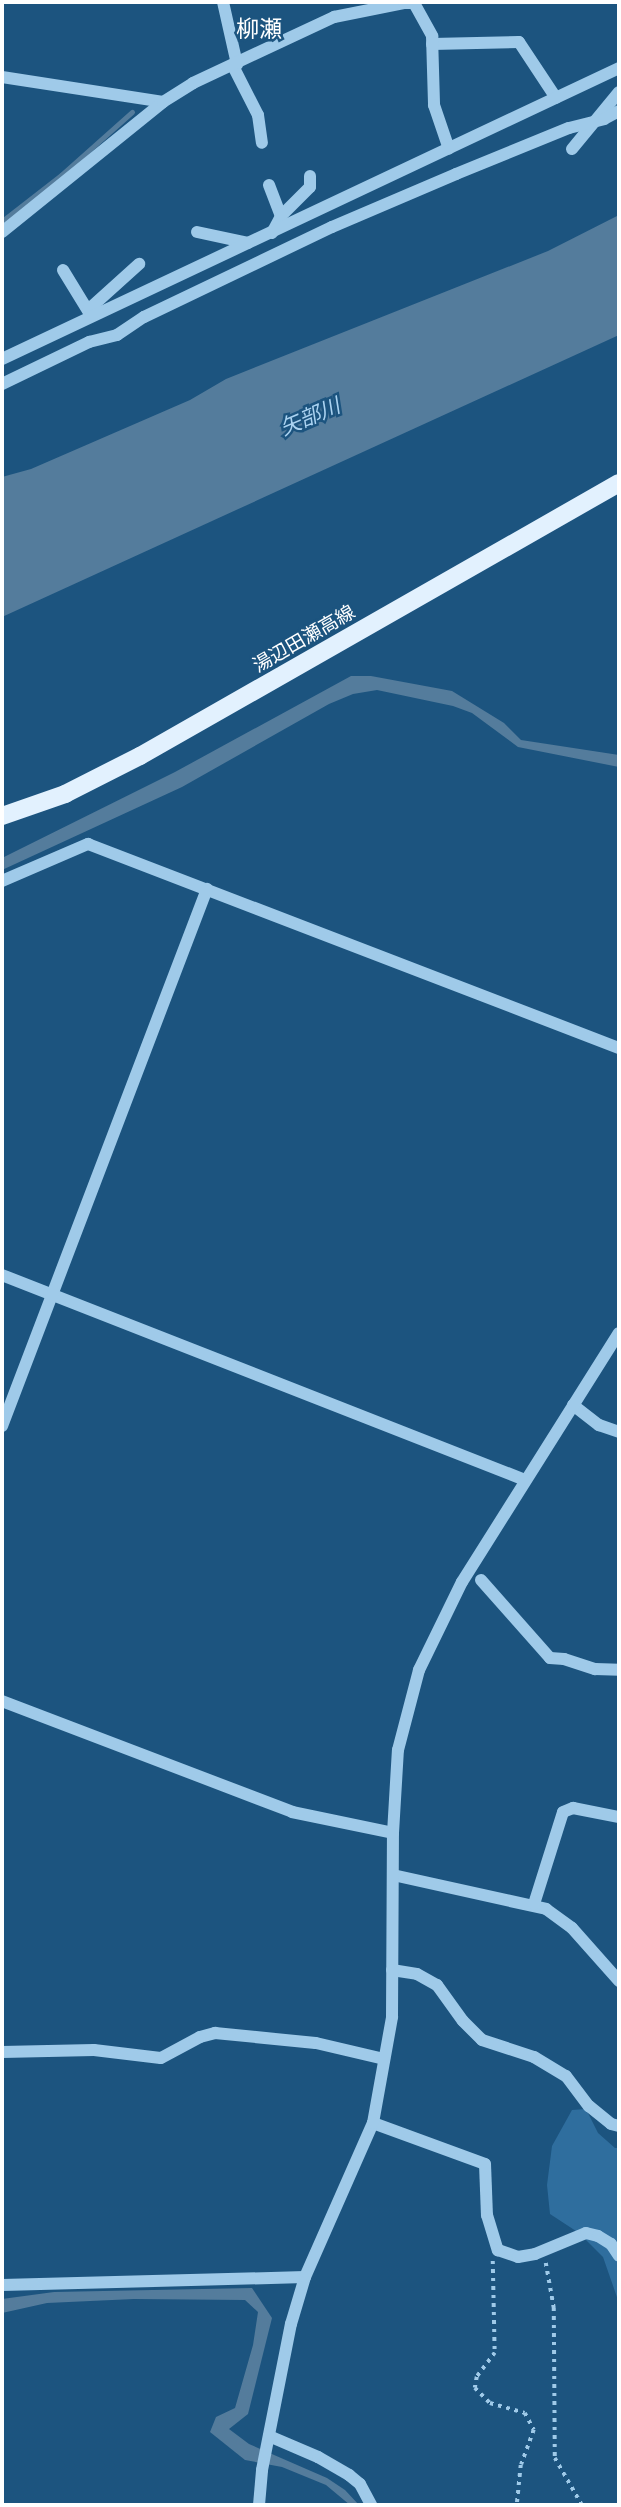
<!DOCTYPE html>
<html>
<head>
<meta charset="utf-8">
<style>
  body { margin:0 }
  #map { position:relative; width:621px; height:2507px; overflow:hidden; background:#1c547f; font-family:Rubik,"Noto Sans JP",sans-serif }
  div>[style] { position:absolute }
  .green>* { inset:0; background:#2f6e9e }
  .water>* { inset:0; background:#547c9c }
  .stream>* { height:5px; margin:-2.5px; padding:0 2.5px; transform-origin:2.5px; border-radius:2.5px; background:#547c9c }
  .path>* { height:3.5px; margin-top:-1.75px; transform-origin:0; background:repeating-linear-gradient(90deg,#9fcae9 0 3.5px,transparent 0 8.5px) }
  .minor>* { height:12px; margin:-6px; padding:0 6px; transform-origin:6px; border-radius:6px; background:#9fcae9 }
  .major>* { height:18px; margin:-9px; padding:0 9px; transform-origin:9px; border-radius:9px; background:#e2f1fe }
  span { translate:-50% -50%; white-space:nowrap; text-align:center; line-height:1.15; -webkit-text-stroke:5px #1c547f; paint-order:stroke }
  .street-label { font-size:19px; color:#fff }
  .water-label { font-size:21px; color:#abd3f1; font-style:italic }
  .quarter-label { font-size:23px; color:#fff }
  .frame { position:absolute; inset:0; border:4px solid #fff; pointer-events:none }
</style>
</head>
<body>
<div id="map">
  <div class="green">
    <i style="clip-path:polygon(586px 2109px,598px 2133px,615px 2148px,619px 2148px,619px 2303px,603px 2257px,579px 2233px,550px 2214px,547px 2185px,552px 2146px,572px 2110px)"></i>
  </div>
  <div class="water">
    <i style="clip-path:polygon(619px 215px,619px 335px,2px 617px,2px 477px,31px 469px,190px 400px,226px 379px,548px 251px)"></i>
    <i style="clip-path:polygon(351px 676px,371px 676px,452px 691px,504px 723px,521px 740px,619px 755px,619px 767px,518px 747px,472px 713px,453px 706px,377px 690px,353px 694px,329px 704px,182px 787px,2px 870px,2px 858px,175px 772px)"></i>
    <i style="clip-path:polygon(252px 2288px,272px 2318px,248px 2414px,229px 2429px,249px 2444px,327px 2478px,345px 2490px,359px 2505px,350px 2505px,326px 2485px,282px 2467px,245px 2460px,210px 2432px,216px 2417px,235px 2408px,253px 2345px,258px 2312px,245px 2300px,134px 2299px,47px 2303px,2px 2313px,2px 2299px,54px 2292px)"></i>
  </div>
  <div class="stream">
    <i style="left:2px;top:221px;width:75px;rotate:-37.9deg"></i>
    <i style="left:61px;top:175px;width:95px;rotate:-41.6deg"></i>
  </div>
  <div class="path">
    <i style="left:493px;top:2261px;width:92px;rotate:88.8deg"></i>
    <i style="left:495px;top:2353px;width:30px;rotate:127deg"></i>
    <i style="left:477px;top:2377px;width:11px;rotate:100deg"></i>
    <i style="left:475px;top:2388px;width:21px;rotate:45deg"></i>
    <i style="left:490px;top:2403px;width:36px;rotate:16deg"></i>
    <i style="left:525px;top:2413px;width:19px;rotate:62deg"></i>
    <i style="left:534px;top:2430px;width:37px;rotate:110deg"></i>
    <i style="left:521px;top:2465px;width:40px;rotate:95.7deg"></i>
    <i style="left:546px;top:2263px;width:46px;rotate:79.9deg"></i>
    <i style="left:554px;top:2308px;width:150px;rotate:89.6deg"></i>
    <i style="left:555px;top:2458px;width:54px;rotate:60.1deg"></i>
  </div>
  <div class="minor">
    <i style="left:223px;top:2px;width:64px;rotate:77.3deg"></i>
    <i style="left:432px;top:44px;width:87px;rotate:-1.3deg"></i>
    <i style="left:519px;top:42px;width:67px;rotate:56.5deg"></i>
    <i style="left:233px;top:66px;width:55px;rotate:63deg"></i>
    <i style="left:258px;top:115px;width:28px;rotate:82deg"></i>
    <i style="left:2px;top:77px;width:163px;rotate:8.8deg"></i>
    <i style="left:572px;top:149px;width:74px;rotate:-50.5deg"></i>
    <i style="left:269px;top:185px;width:33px;rotate:69deg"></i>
    <i style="left:2px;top:232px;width:207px;rotate:-38.9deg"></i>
    <i style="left:163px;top:102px;width:36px;rotate:-32deg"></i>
    <i style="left:193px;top:83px;width:156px;rotate:-25.1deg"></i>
    <i style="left:334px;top:17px;width:71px;rotate:-11.3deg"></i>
    <i style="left:404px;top:3px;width:10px"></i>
    <i style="left:414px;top:3px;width:38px;rotate:61deg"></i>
    <i style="left:432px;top:36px;width:69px;rotate:88.3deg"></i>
    <i style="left:434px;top:105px;width:46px;rotate:71.2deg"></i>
    <i style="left:197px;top:232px;width:52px;rotate:12.2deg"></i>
    <i style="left:272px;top:233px;width:19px;rotate:-62deg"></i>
    <i style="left:281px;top:216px;width:41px;rotate:-45deg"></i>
    <i style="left:310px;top:187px;width:11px;rotate:-90deg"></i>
    <i style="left:63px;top:270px;width:52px;rotate:58.5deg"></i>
    <i style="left:88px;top:310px;width:69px;rotate:-42deg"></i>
    <i style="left:2px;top:359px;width:682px;rotate:-25.25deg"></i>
    <i style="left:2px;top:384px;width:97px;rotate:-25.8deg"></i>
    <i style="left:89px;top:342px;width:29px;rotate:-14deg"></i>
    <i style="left:117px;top:335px;width:32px;rotate:-34deg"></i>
    <i style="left:144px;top:317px;width:208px;rotate:-25.6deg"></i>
    <i style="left:332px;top:227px;width:135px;rotate:-23.1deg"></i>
    <i style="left:456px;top:174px;width:122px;rotate:-22.2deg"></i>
    <i style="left:569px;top:128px;width:36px;rotate:-14deg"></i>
    <i style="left:604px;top:119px;width:17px;rotate:-28deg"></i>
    <i style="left:2px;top:881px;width:94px;rotate:-23.3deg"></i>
    <i style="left:88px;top:844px;width:569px;rotate:21.02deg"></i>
    <i style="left:2px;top:1275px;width:562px;rotate:21.4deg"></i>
    <i style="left:573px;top:1405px;width:33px;rotate:38deg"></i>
    <i style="left:599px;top:1425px;width:21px;rotate:19deg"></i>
    <i style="left:2px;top:1426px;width:575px;rotate:-69.11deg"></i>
    <i style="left:481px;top:1580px;width:104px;rotate:48.5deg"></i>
    <i style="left:550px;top:1658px;width:14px;rotate:4deg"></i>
    <i style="left:564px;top:1659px;width:33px;rotate:18deg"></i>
    <i style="left:595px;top:1669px;width:24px;rotate:2deg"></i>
    <i style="left:2px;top:1701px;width:311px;rotate:20.9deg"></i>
    <i style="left:292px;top:1812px;width:103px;rotate:11.7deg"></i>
    <i style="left:393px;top:1875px;width:157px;rotate:12.5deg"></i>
    <i style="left:546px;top:1909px;width:32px;rotate:36deg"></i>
    <i style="left:572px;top:1928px;width:71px;rotate:48.4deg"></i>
    <i style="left:534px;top:1904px;width:96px;rotate:-72.5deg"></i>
    <i style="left:563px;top:1812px;width:11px;rotate:-22deg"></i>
    <i style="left:573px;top:1808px;width:47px;rotate:11.1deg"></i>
    <i style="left:392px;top:1970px;width:25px;rotate:9deg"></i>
    <i style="left:417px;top:1974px;width:23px;rotate:29deg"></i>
    <i style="left:437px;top:1985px;width:44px;rotate:54.2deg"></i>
    <i style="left:463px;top:2021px;width:27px;rotate:45deg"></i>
    <i style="left:482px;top:2040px;width:55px;rotate:18.1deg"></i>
    <i style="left:534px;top:2057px;width:37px;rotate:31deg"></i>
    <i style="left:566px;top:2076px;width:38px;rotate:53deg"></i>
    <i style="left:589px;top:2106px;width:28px;rotate:39deg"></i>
    <i style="left:611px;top:2124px;width:8px;rotate:14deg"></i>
    <i style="left:2px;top:2052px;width:92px;rotate:-1.2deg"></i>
    <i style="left:94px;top:2050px;width:67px;rotate:6.8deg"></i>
    <i style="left:161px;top:2058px;width:44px;rotate:-28.3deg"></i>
    <i style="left:200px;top:2037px;width:16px;rotate:-15deg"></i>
    <i style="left:215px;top:2033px;width:101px;rotate:5.7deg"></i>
    <i style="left:316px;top:2043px;width:70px;rotate:13.2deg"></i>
    <i style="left:373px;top:2123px;width:119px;rotate:20.1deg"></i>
    <i style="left:485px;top:2164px;width:51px;rotate:87.8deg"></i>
    <i style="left:487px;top:2215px;width:37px;rotate:73deg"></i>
    <i style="left:498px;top:2250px;width:21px;rotate:19deg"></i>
    <i style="left:518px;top:2257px;width:17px;rotate:-10deg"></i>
    <i style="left:535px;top:2254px;width:55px;rotate:-22.4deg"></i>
    <i style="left:586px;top:2233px;width:12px;rotate:14deg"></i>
    <i style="left:598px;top:2236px;width:15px;rotate:32deg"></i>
    <i style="left:611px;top:2244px;width:14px;rotate:56deg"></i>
    <i style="left:2px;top:2285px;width:303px;rotate:-1.5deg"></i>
    <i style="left:269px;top:2436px;width:53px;rotate:23.2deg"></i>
    <i style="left:318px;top:2457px;width:36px;rotate:30deg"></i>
    <i style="left:349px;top:2475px;width:14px;rotate:39deg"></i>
    <i style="left:360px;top:2484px;width:24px;rotate:62deg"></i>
    <i style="left:259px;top:2505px;width:35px;rotate:-85deg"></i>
    <i style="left:262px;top:2470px;width:149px;rotate:-78.8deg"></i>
    <i style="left:291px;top:2324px;width:49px;rotate:-73.4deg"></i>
    <i style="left:305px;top:2277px;width:168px;rotate:-66.2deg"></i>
    <i style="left:373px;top:2123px;width:108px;rotate:-79.8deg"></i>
    <i style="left:392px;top:2017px;width:184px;rotate:-89.7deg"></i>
    <i style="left:393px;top:1833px;width:83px;rotate:-86.6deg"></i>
    <i style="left:398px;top:1750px;width:83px;rotate:-75.3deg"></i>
    <i style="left:419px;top:1670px;width:98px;rotate:-64deg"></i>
    <i style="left:462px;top:1582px;width:294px;rotate:-57.8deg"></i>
  </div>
  <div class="major">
    <i style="left:2px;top:816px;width:67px;rotate:-19.2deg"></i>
    <i style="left:65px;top:794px;width:84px;rotate:-26.9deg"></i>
    <i style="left:140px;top:756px;width:551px;rotate:-29.68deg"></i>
  </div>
  <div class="street-label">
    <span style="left:304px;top:639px;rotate:-30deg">湯辺田瀬高線</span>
  </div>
  <div class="water-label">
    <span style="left:310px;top:417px;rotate:-23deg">矢部川</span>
  </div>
  <div class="quarter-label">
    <span style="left:259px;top:29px">柳瀬</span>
  </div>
  <div class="frame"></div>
</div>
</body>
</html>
